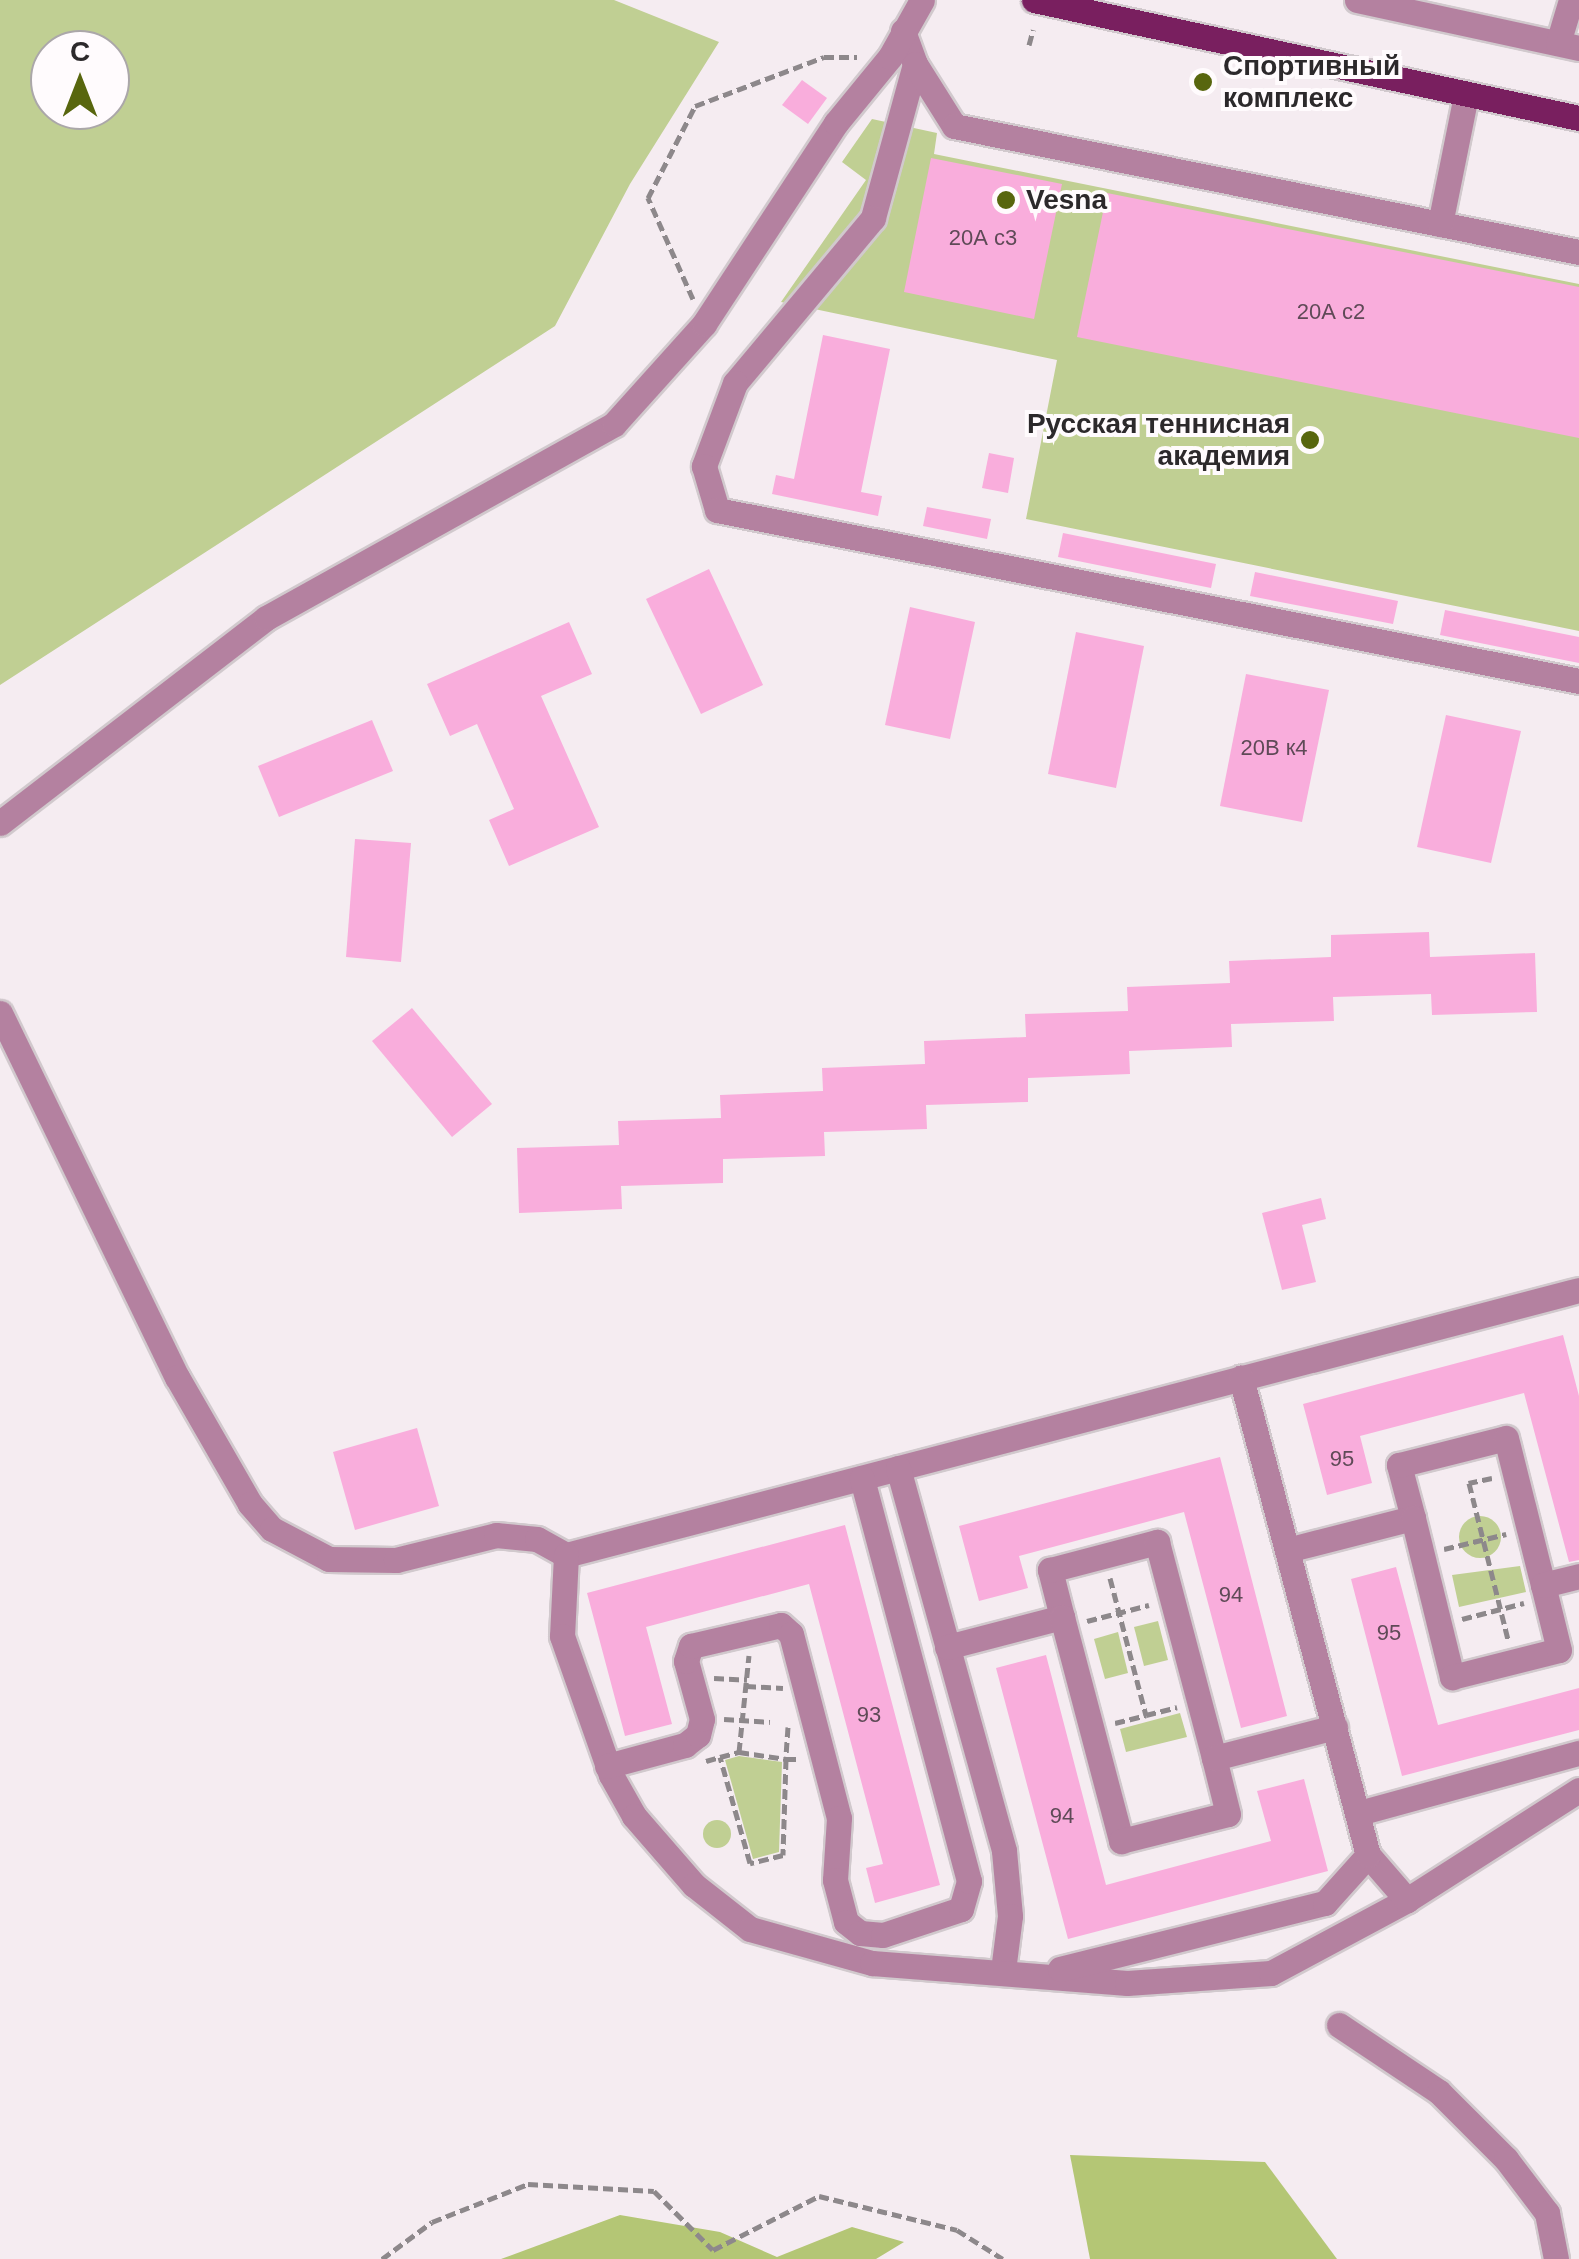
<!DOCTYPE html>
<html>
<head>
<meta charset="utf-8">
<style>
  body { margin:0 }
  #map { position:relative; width:1579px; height:2259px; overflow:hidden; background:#f5ecf1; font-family:Arial,sans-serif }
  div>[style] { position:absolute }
  .green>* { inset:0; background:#c0cf93 }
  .round { border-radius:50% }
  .forest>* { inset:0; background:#b4c675 }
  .building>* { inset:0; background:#f9addc }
  .path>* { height:5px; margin-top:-2.5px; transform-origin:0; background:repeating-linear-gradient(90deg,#8d888b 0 10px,transparent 0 15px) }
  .roads { filter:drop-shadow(2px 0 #d1c9cd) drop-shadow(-2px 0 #d1c9cd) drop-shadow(0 2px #d1c9cd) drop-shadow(0 -2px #d1c9cd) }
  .minor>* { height:25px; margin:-12.5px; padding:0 12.5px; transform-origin:12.5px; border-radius:12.5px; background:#b481a0 }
  .major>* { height:25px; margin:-12.5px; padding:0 12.5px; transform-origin:12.5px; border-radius:12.5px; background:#791f5f }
  .dots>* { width:28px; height:28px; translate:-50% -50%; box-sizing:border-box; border:5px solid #fffbfd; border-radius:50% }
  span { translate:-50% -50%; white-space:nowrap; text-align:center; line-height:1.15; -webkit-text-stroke:8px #fffbfd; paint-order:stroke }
  .number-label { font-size:22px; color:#5f4a57 }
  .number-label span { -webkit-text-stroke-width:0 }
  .poi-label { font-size:28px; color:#2c292b; font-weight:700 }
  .left { translate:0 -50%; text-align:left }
  .right { translate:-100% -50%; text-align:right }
  .north { position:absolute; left:30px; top:30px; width:100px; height:100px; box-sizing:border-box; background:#fffbfd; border:2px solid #aba7a9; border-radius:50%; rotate:0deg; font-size:28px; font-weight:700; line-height:40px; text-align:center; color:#2c292b }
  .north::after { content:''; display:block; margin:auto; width:35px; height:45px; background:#58660e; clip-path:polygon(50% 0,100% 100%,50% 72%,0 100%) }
</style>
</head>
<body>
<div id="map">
  <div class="green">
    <i style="clip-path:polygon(evenodd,0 0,614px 0,719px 42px,630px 184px,555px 326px,0 685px,0 0,50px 50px,110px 50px,110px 110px,50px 110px,50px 50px)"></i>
    <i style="clip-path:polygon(872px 119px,937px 133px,934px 154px,1579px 284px,1579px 631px,1026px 519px,1057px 360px,781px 302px,866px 180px,842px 162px)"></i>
    <i class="round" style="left:1459px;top:1516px;width:42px;height:42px"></i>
    <i style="clip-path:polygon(1520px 1566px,1526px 1592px,1459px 1607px,1452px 1575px)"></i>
    <i style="clip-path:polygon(1158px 1621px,1168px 1660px,1144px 1666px,1134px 1627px)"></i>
    <i style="clip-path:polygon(1118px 1632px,1128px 1673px,1105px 1679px,1094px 1639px)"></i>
    <i style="clip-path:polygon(1180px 1713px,1187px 1737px,1126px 1752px,1120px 1729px)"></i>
    <i style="clip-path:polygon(739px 1756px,782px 1762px,779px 1852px,753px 1859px,725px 1760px)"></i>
    <i class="round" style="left:703px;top:1820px;width:28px;height:28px"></i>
  </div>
  <div class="forest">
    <i style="clip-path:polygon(1070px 2155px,1265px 2162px,1337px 2259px,1090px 2259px)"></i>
    <i style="clip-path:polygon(620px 2215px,720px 2232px,777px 2257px,852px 2227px,904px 2242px,876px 2259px,501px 2259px)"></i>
  </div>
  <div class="building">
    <i style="clip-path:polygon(802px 80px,827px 98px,808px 124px,782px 105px)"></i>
    <i style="clip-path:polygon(931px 158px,1062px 184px,1034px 319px,904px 292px)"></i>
    <i style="clip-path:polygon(1107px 193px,1579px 287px,1579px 438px,1077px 337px)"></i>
    <i style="clip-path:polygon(823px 335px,890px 349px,861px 492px,882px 496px,878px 516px,772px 494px,776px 475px,794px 479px)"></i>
    <i style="clip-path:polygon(989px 453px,1014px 458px,1008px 493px,982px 488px)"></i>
    <i style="clip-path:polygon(927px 507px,991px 519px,987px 539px,923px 526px)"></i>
    <i style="clip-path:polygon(1063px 533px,1216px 564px,1211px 588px,1058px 557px)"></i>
    <i style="clip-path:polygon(709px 569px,763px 685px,701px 714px,646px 599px)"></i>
    <i style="clip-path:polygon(1255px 572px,1398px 601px,1393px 624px,1250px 596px)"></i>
    <i style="clip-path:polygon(910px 607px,975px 622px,950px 739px,885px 725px)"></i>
    <i style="clip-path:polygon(1445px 610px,1579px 637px,1579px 663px,1440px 635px)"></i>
    <i style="clip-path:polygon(569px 622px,592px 674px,541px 696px,599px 827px,509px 866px,489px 820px,514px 809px,477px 724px,450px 736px,427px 684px)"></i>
    <i style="clip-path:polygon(1076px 632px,1144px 646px,1116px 788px,1048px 774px)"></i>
    <i style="clip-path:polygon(1246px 674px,1329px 690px,1302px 822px,1220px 806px)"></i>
    <i style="clip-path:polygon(1446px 715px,1521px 731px,1491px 863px,1417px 847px)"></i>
    <i style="clip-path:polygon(372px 720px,393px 771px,279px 817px,258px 766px)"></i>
    <i style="clip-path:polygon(355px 839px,411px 843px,401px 962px,346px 957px)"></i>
    <i style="clip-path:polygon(1429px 932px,1430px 957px,1535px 953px,1537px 1012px,1432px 1015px,1431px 994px,1333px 997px,1334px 1021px,1231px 1024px,1232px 1047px,1129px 1051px,1130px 1074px,1028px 1078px,1028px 1102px,926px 1105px,927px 1129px,824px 1132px,825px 1156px,723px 1159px,723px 1183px,621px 1186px,622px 1209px,519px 1213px,517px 1148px,619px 1145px,618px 1121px,721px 1118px,720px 1095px,823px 1091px,822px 1068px,925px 1064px,924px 1041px,1026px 1037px,1025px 1014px,1128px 1011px,1127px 987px,1230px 983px,1229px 961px,1331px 957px,1331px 935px)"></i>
    <i style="clip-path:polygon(412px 1008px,492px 1104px,452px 1137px,372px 1041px)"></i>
    <i style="clip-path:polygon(1321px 1198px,1326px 1219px,1302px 1225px,1316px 1282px,1282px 1290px,1262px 1213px)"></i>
    <i style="clip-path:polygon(1563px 1335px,1579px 1396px,1579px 1560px,1569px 1562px,1524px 1393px,1360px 1436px,1372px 1483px,1327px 1495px,1303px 1404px)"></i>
    <i style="clip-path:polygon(417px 1428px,439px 1506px,355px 1530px,333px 1452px)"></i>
    <i style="clip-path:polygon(1220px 1457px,1287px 1716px,1241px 1728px,1184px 1512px,1019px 1556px,1028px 1588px,979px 1601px,959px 1526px)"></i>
    <i style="clip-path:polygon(845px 1525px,940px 1885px,875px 1903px,866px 1868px,883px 1864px,809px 1584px,646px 1627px,672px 1724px,625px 1736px,587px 1593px)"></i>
    <i style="clip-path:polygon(1396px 1567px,1438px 1725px,1579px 1688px,1579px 1730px,1402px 1776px,1351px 1579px)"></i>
    <i style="clip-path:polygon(1046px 1655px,1106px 1885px,1271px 1841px,1257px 1791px,1304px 1779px,1328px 1871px,1068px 1939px,996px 1668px)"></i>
  </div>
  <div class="path">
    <i style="left:1029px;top:45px;width:16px;rotate:-75deg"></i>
    <i style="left:693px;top:299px;width:111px;rotate:-114deg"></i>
    <i style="left:648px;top:198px;width:103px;rotate:-62.9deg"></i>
    <i style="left:695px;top:106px;width:138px;rotate:-20.8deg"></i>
    <i style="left:824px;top:57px;width:33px"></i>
    <i style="left:1492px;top:1478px;width:24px;rotate:168deg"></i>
    <i style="left:1469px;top:1483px;width:161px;rotate:76deg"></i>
    <i style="left:1444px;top:1549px;width:64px;rotate:-13.6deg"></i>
    <i style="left:1110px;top:1578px;width:142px;rotate:75.3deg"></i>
    <i style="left:1146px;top:1715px;width:32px;rotate:-14deg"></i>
    <i style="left:1462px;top:1619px;width:64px;rotate:-14.5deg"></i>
    <i style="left:1087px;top:1621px;width:64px;rotate:-14.5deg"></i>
    <i style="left:714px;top:1678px;width:33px;rotate:3deg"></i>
    <i style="left:746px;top:1686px;width:37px;rotate:3deg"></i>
    <i style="left:724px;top:1719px;width:46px;rotate:3.7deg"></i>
    <i style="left:1115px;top:1723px;width:32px;rotate:-14deg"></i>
    <i style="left:788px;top:1727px;width:32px;rotate:94deg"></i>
    <i style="left:786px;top:1759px;width:13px"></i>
    <i style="left:739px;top:1752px;width:97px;rotate:-84.1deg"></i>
    <i style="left:706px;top:1761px;width:15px;rotate:-16deg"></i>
    <i style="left:720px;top:1757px;width:20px;rotate:-15deg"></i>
    <i style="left:739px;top:1752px;width:48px;rotate:8.5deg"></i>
    <i style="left:786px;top:1759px;width:96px;rotate:91.8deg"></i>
    <i style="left:783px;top:1855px;width:34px;rotate:166deg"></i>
    <i style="left:750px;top:1863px;width:110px;rotate:-105.8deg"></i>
    <i style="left:382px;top:2259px;width:62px;rotate:-36.5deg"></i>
    <i style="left:432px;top:2222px;width:103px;rotate:-21.6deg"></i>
    <i style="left:528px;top:2184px;width:126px;rotate:3.2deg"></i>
    <i style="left:654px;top:2191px;width:83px;rotate:45deg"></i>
    <i style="left:713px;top:2250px;width:119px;rotate:-27deg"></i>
    <i style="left:819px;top:2196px;width:142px;rotate:13.8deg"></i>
    <i style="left:957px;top:2230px;width:54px;rotate:32.2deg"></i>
  </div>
  <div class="roads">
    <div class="minor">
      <i style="left:1357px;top:0;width:227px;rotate:12.2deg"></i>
      <i style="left:903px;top:31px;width:35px;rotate:70deg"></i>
      <i style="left:915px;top:64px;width:160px;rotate:105.3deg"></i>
      <i style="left:873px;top:218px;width:215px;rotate:129.9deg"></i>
      <i style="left:735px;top:383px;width:89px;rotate:110.5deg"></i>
      <i style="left:704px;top:466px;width:46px;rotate:73.5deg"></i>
      <i style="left:717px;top:510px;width:879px;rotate:11.22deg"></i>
      <i style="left:1558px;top:43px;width:45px;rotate:-73.2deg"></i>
      <i style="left:915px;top:64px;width:73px;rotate:57.8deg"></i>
      <i style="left:954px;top:126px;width:638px;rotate:11.4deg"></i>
      <i style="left:1440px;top:224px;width:132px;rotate:-78.6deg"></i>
      <i style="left:0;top:823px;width:336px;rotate:-37.6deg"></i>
      <i style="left:266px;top:618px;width:398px;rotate:-29.1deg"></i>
      <i style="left:614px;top:424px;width:135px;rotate:-48deg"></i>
      <i style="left:704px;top:324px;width:240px;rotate:-56.7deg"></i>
      <i style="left:836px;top:123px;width:85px;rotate:-50.7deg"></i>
      <i style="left:890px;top:57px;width:65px;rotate:-60.7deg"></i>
      <i style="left:0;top:1013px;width:405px;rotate:64.1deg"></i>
      <i style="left:177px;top:1377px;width:146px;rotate:60.1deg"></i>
      <i style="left:250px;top:1504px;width:33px;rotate:49deg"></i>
      <i style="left:272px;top:1529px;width:64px;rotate:27.8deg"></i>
      <i style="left:329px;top:1559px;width:67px;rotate:0.9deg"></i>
      <i style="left:396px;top:1560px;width:103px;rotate:-14deg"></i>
      <i style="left:496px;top:1535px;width:41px;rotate:5.6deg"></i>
      <i style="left:537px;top:1539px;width:33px;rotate:29deg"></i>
      <i style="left:566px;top:1555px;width:1047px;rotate:-14.66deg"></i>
      <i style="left:898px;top:1468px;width:397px;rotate:74.5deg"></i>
      <i style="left:1004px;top:1851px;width:65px;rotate:84.7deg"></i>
      <i style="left:1010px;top:1916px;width:55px;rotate:97.3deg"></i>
      <i style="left:1413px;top:1518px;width:55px;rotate:-104.8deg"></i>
      <i style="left:1399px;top:1465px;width:110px;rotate:-14.2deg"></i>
      <i style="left:1506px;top:1438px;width:152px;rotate:75.9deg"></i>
      <i style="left:1287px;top:1550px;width:130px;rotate:-14.3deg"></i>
      <i style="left:1413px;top:1518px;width:164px;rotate:76.2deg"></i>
      <i style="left:1452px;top:1677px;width:110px;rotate:-14.2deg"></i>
      <i style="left:1559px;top:1650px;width:67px;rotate:-103.8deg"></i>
      <i style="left:1543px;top:1585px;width:37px;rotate:-14deg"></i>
      <i style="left:566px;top:1555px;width:81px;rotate:92.8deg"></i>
      <i style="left:562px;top:1636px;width:147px;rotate:70.6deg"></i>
      <i style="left:611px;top:1775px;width:47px;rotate:60.7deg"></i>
      <i style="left:634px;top:1816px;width:91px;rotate:49deg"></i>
      <i style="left:694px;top:1885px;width:71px;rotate:38.2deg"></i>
      <i style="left:750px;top:1929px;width:127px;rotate:15.6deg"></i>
      <i style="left:872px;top:1963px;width:256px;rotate:4.5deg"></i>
      <i style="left:1127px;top:1983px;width:144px;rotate:-4deg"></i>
      <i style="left:1271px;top:1973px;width:154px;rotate:-28.2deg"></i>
      <i style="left:1407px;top:1900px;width:204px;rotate:-32.6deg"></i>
      <i style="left:1062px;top:1617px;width:49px;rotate:-104.3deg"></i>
      <i style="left:1050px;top:1570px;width:111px;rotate:-14.7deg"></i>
      <i style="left:1157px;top:1542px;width:223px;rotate:75.2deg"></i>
      <i style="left:947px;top:1647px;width:119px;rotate:-14.6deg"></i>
      <i style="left:1062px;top:1617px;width:232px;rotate:75.2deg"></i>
      <i style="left:1121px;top:1841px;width:110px;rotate:-14.2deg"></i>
      <i style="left:1228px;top:1814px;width:58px;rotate:-104deg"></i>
      <i style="left:1214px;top:1758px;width:125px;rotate:-14.4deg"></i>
      <i style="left:607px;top:1766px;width:81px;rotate:-15.1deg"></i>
      <i style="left:685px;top:1745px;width:16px;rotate:-38deg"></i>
      <i style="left:698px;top:1735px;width:16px;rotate:-76deg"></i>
      <i style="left:702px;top:1719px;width:60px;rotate:-105.4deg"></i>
      <i style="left:686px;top:1661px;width:16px;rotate:-72deg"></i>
      <i style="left:691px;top:1646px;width:92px;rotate:-13.1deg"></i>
      <i style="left:781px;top:1625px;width:13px;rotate:42deg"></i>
      <i style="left:791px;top:1634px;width:190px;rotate:75.4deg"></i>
      <i style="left:839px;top:1818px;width:62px;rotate:93.7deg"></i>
      <i style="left:835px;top:1880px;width:43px;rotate:75.3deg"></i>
      <i style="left:846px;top:1922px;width:18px;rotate:38deg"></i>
      <i style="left:860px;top:1933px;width:23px;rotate:5deg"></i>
      <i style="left:883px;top:1935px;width:82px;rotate:-18.4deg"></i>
      <i style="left:961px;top:1909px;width:29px;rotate:-74deg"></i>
      <i style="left:969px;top:1881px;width:417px;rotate:-104.9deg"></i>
      <i style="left:1359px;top:1813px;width:228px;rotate:-15.3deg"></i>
      <i style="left:1368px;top:1855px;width:60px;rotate:49.1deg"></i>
      <i style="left:1060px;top:1969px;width:273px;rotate:-14deg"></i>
      <i style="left:1325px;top:1903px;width:64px;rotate:-48.1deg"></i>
      <i style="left:1368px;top:1855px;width:494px;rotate:-104.9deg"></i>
      <i style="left:1339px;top:2025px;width:120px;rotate:33.8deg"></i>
      <i style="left:1439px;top:2092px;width:95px;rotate:45deg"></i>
      <i style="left:1506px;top:2159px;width:68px;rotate:52.8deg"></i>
      <i style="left:1547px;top:2213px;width:47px;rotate:78.9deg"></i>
    </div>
    <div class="major">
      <i style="left:1034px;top:0;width:558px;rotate:12.22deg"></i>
    </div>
  </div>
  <div class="dots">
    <i style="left:1203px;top:82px;background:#58660e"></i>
    <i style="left:1006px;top:200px;background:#58660e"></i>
    <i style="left:1310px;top:440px;background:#58660e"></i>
  </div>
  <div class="number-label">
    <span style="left:983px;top:238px">20А с3</span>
    <span style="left:1331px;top:312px">20А с2</span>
    <span style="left:1274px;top:748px">20В к4</span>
    <span style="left:1342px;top:1459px">95</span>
    <span style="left:1231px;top:1595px">94</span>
    <span style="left:1389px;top:1633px">95</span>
    <span style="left:869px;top:1715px">93</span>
    <span style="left:1062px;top:1816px">94</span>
  </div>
  <div class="poi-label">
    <span class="left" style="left:1223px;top:82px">Спортивный<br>комплекс</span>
    <span class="left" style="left:1026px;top:200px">Vesna</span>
    <span class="right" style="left:1290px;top:440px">Русская теннисная<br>академия</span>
  </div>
  <div class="north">С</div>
</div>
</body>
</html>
